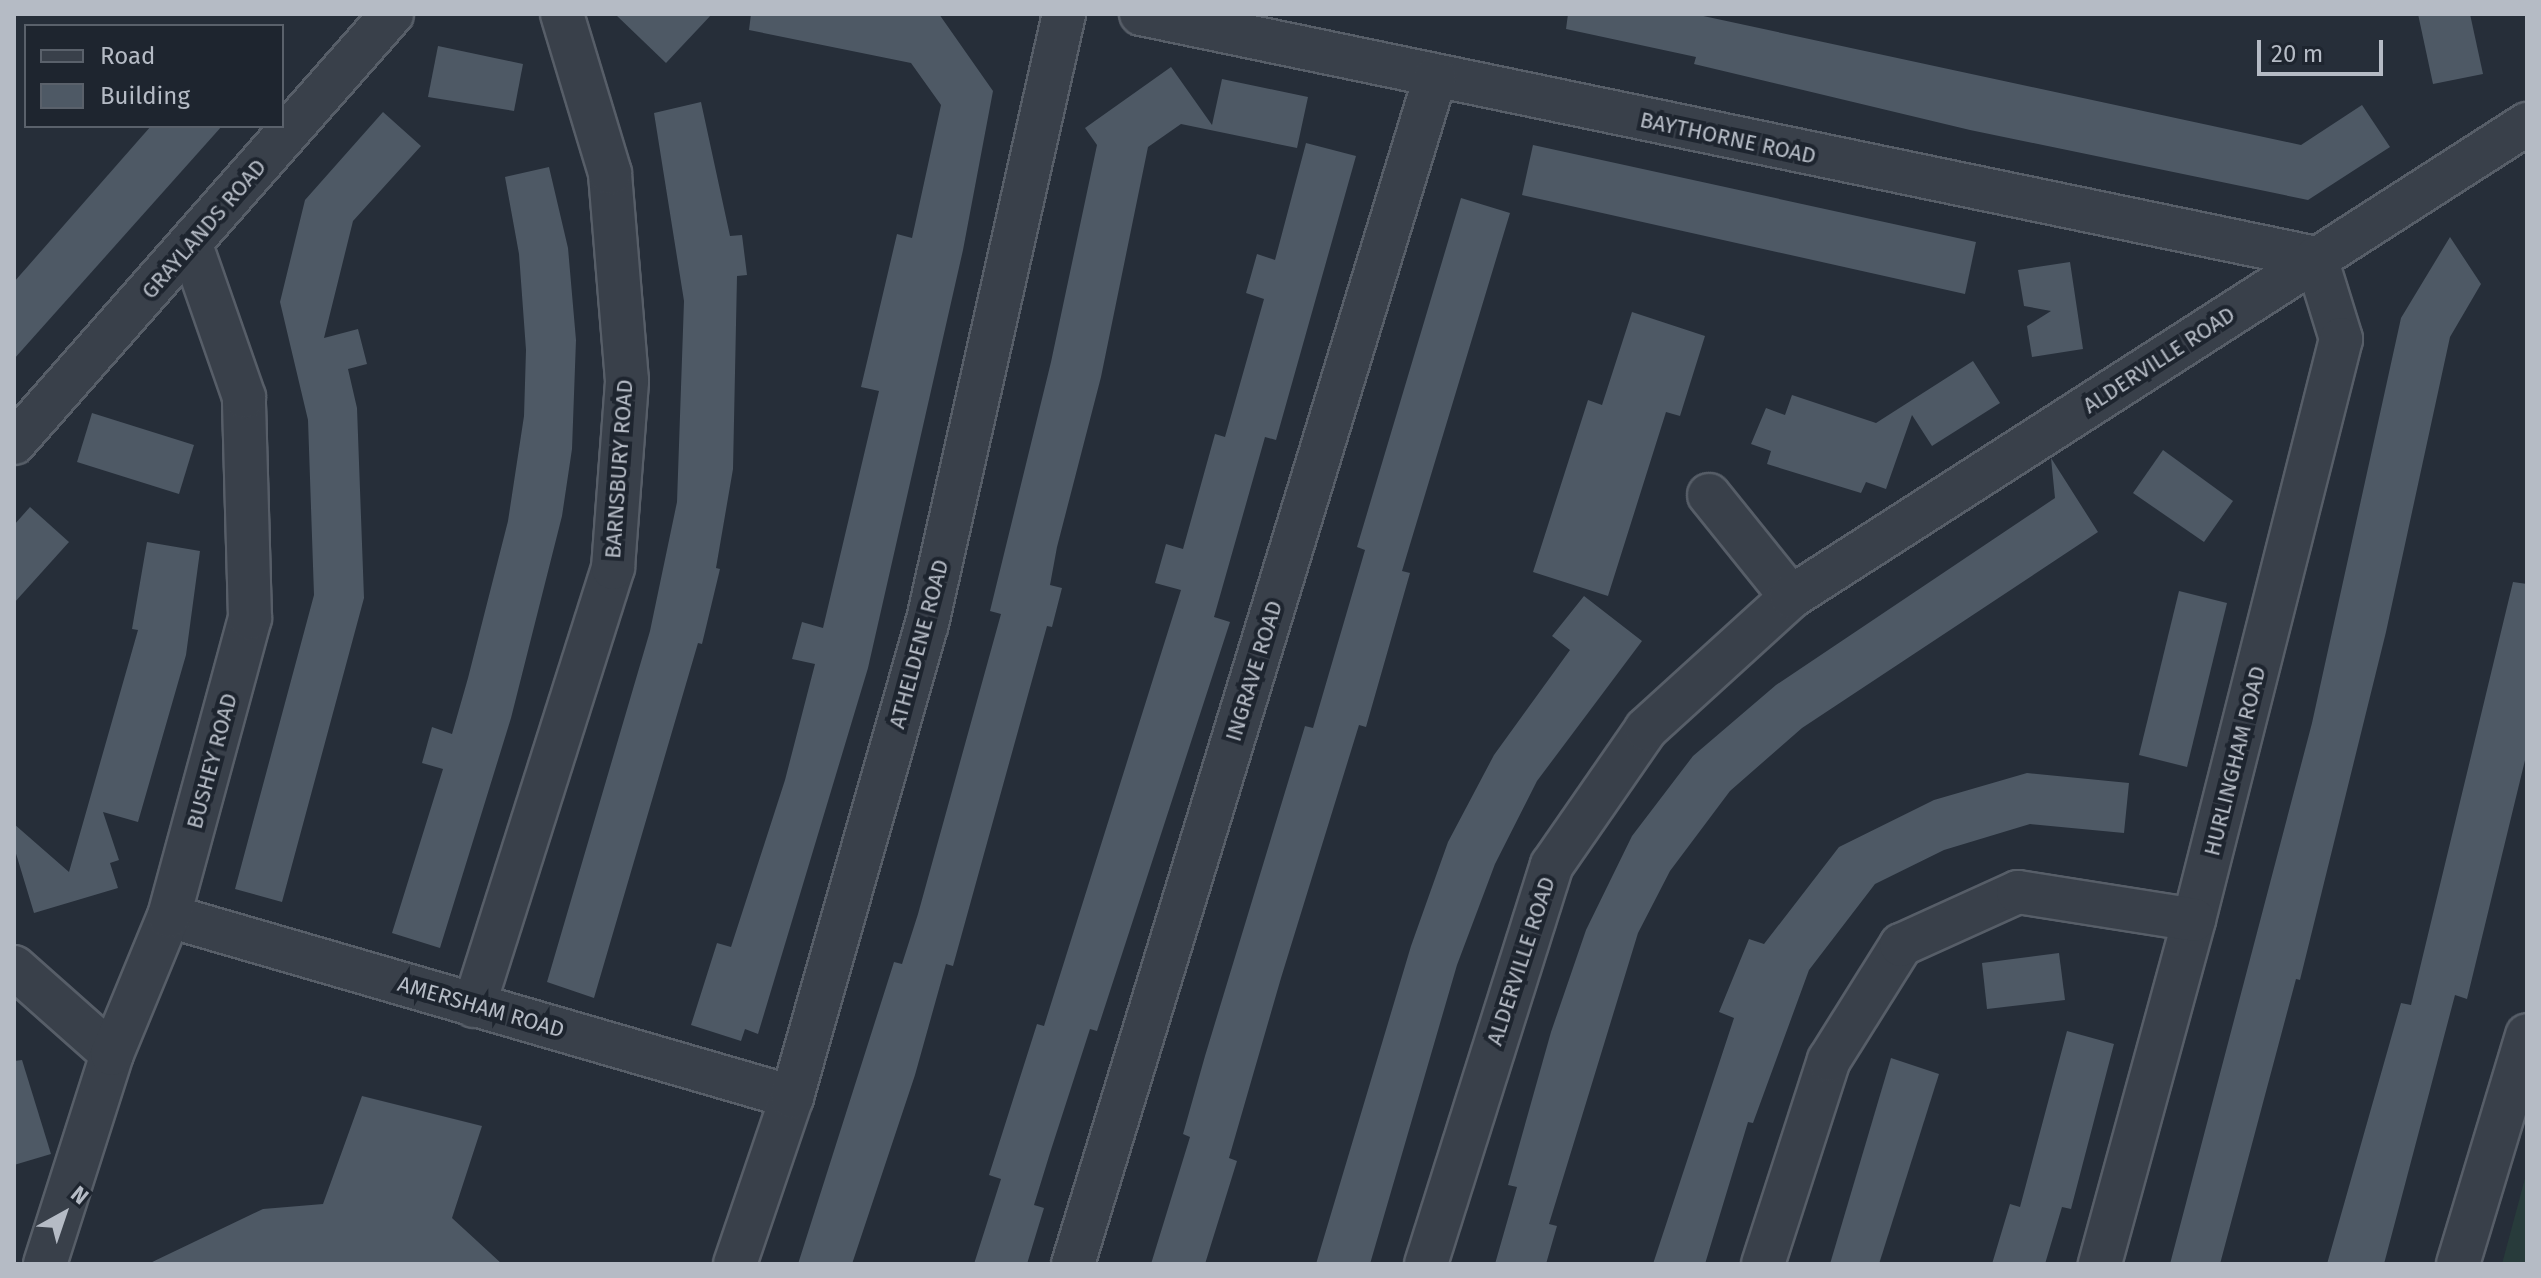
<!DOCTYPE html>
<html>
<head>
<meta charset="utf-8">
<style>
  body { margin:0 }
  #map { position:relative; width:2541px; height:1278px; overflow:hidden; background:#262e39; font-family:"Fira Sans",sans-serif }
  div>[style] { position:absolute }
  .green>* { inset:0; background:#283b3b }
  .building>* { inset:0; background:#4e5965 }
  .roads { filter:drop-shadow(2px 0 #575e68) drop-shadow(-2px 0 #575e68) drop-shadow(0 2px #575e68) drop-shadow(0 -2px #575e68) }
  .minor>* { height:42px; margin:-21px; padding:0 21px; transform-origin:21px; border-radius:21px; background:#39404a }
  span { translate:-50% -50%; white-space:nowrap; text-align:center; line-height:1.15; -webkit-text-stroke:8px #1e252f; paint-order:stroke }
  .street-label { font-size:22px; color:#b5bbc5 }
  .frame { position:absolute; inset:0; border:16px solid #b5bbc5; pointer-events:none }
  .legend { position:absolute; left:24px; top:24px; width:260px; height:104px; box-sizing:border-box; background:#1e252f; border:2px solid #5a616b; margin:0; padding:10px 14px; list-style:none; font-size:24px; color:#b5bbc5 }
  .legend li { display:flex; align-items:center; gap:16px; height:40px }
  .legend b { width:40px; border:2px solid #5a616b }
  .north { position:absolute; left:24px; top:1174px; width:80px; height:80px; -webkit-text-stroke:6px #1e252f; paint-order:stroke; rotate:40deg; font-size:22px; font-weight:700; line-height:32px; text-align:center; color:#b5bbc5 }
  .north::after { content:''; display:block; margin:auto; width:28px; height:36px; background:#b5bbc5; clip-path:polygon(50% 0,100% 100%,50% 72%,0 100%) }
  .scale { position:absolute; left:2257px; top:40px; width:126px; height:36px; box-sizing:border-box; border:4px solid #b5bbc5; border-top:0; padding-left:10px; font-size:24px; line-height:28px; white-space:nowrap; color:#b5bbc5; -webkit-text-stroke:6px #1e252f; paint-order:stroke }
</style>
</head>
<body>
<div id="map">
  <div class="green">
    <i style="clip-path:polygon(2527px 1171px,2527px 1264px,2502px 1264px)"></i>
  </div>
  <div class="building">
    <i style="clip-path:polygon(615px 14px,712px 14px,666px 63px)"></i>
    <i style="clip-path:polygon(751px 14px,939px 14px,993px 91px,963px 250px,868px 668px,758px 1034px,745px 1029px,741px 1041px,691px 1025px,717px 943px,731px 947px,785px 780px,815px 664px,792px 659px,802px 622px,823px 628px,879px 391px,861px 387px,870px 349px,897px 234px,912px 238px,941px 105px,911px 63px,749px 30px)"></i>
    <i style="clip-path:polygon(1568px 14px,1694px 14px,2301px 145px,2362px 105px,2390px 147px,2308px 200px,1970px 130px,1694px 64px,1696px 57px,1566px 29px)"></i>
    <i style="clip-path:polygon(2418px 14px,2470px 14px,2483px 74px,2433px 84px)"></i>
    <i style="clip-path:polygon(438px 46px,523px 64px,514px 111px,428px 97px)"></i>
    <i style="clip-path:polygon(1171px 67px,1212px 125px,1222px 79px,1308px 97px,1297px 148px,1181px 124px,1148px 147px,1101px 377px,1057px 547px,1050px 585px,1062px 588px,1052px 627px,1047px 626px,953px 966px,946px 964px,915px 1075px,852px 1264px,798px 1264px,894px 962px,902px 964px,918px 914px,1001px 614px,990px 611px,1051px 362px,1097px 145px,1085px 128px)"></i>
    <i style="clip-path:polygon(701px 102px,730px 236px,742px 235px,747px 275px,737px 276px,733px 469px,716px 568px,720px 569px,702px 644px,698px 643px,594px 998px,547px 982px,650px 631px,677px 502px,684px 301px,654px 113px)"></i>
    <i style="clip-path:polygon(383px 112px,421px 146px,353px 221px,324px 338px,358px 329px,367px 364px,348px 369px,357px 408px,364px 598px,282px 902px,235px 889px,314px 595px,308px 420px,280px 302px,305px 200px)"></i>
    <i style="clip-path:polygon(151px 126px,222px 126px,14px 359px,14px 282px)"></i>
    <i style="clip-path:polygon(1306px 143px,1356px 156px,1276px 440px,1265px 437px,1214px 617px,1230px 622px,1097px 1031px,1090px 1029px,1050px 1153px,1034px 1205px,1044px 1208px,1027px 1264px,974px 1264px,1001px 1179px,989px 1175px,1037px 1024px,1044px 1026px,1181px 590px,1155px 583px,1166px 544px,1183px 549px,1215px 434px,1225px 437px,1264px 299px,1246px 293px,1257px 254px,1275px 260px)"></i>
    <i style="clip-path:polygon(1533px 145px,1976px 242px,1965px 294px,1522px 195px)"></i>
    <i style="clip-path:polygon(549px 167px,568px 248px,576px 340px,572px 449px,562px 516px,511px 718px,440px 948px,392px 933px,443px 769px,422px 763px,432px 727px,452px 734px,468px 678px,508px 521px,524px 416px,526px 350px,519px 254px,505px 177px)"></i>
    <i style="clip-path:polygon(1461px 198px,1510px 213px,1402px 571px,1410px 573px,1366px 727px,1359px 725px,1281px 978px,1229px 1158px,1237px 1161px,1205px 1264px,1151px 1264px,1190px 1137px,1183px 1134px,1205px 1056px,1305px 726px,1313px 728px,1365px 550px,1357px 547px)"></i>
    <i style="clip-path:polygon(2450px 237px,2481px 284px,2450px 337px,2386px 632px,2300px 980px,2296px 979px,2220px 1264px,2170px 1264px,2312px 723px,2401px 318px)"></i>
    <i style="clip-path:polygon(2070px 262px,2083px 349px,2032px 357px,2027px 326px,2051px 311px,2024px 306px,2018px 270px)"></i>
    <i style="clip-path:polygon(1632px 312px,1705px 336px,1680px 416px,1666px 412px,1608px 596px,1533px 572px,1588px 400px,1602px 405px)"></i>
    <i style="clip-path:polygon(1973px 361px,2000px 403px,1932px 446px,1912px 415px,1886px 489px,1866px 482px,1861px 493px,1767px 464px,1771px 451px,1751px 444px,1766px 408px,1785px 415px,1792px 395px,1876px 423px)"></i>
    <i style="clip-path:polygon(92px 413px,194px 445px,179px 494px,77px 462px)"></i>
    <i style="clip-path:polygon(2163px 450px,2233px 501px,2204px 542px,2133px 493px)"></i>
    <i style="clip-path:polygon(2051px 458px,2098px 532px,1802px 728px,1730px 791px,1670px 871px,1638px 933px,1549px 1224px,1557px 1226px,1546px 1264px,1495px 1264px,1517px 1187px,1508px 1185px,1551px 1032px,1586px 930px,1632px 836px,1693px 756px,1776px 685px,2055px 498px)"></i>
    <i style="clip-path:polygon(30px 507px,69px 542px,14px 603px,14px 525px)"></i>
    <i style="clip-path:polygon(147px 542px,200px 551px,186px 655px,138px 822px,103px 812px,119px 860px,110px 863px,118px 888px,34px 913px,14px 847px,14px 824px,69px 872px,138px 630px,132px 629px)"></i>
    <i style="clip-path:polygon(2513px 582px,2527px 584px,2527px 752px,2467px 999px,2455px 995px,2384px 1264px,2327px 1264px,2401px 1003px,2411px 1005px)"></i>
    <i style="clip-path:polygon(2179px 591px,2227px 603px,2187px 767px,2139px 755px)"></i>
    <i style="clip-path:polygon(1584px 596px,1642px 641px,1537px 781px,1495px 864px,1457px 965px,1370px 1264px,1316px 1264px,1411px 946px,1448px 842px,1494px 755px,1570px 650px,1552px 636px)"></i>
    <i style="clip-path:polygon(2027px 773px,2129px 783px,2124px 833px,2030px 824px,1944px 850px,1875px 884px,1809px 970px,1753px 1123px,1748px 1122px,1705px 1264px,1653px 1264px,1734px 1018px,1719px 1012px,1749px 939px,1764px 944px,1839px 847px,1934px 800px)"></i>
    <i style="clip-path:polygon(2059px 953px,2065px 1000px,1987px 1009px,1982px 963px)"></i>
    <i style="clip-path:polygon(2067px 1031px,2114px 1044px,2071px 1209px,2062px 1207px,2045px 1264px,1992px 1264px,2010px 1204px,2020px 1207px)"></i>
    <i style="clip-path:polygon(1891px 1058px,1939px 1074px,1879px 1264px,1830px 1264px)"></i>
    <i style="clip-path:polygon(22px 1060px,51px 1154px,14px 1165px,14px 1061px)"></i>
    <i style="clip-path:polygon(362px 1096px,482px 1126px,452px 1218px,502px 1264px,148px 1264px,263px 1209px,323px 1204px)"></i>
  </div>
  <div class="roads">
    <div class="minor">
      <i style="left:1141px;top:14px;width:1200px;rotate:11.73deg"></i>
      <i style="left:2316px;top:258px;width:85px;rotate:72.8deg"></i>
      <i style="left:2341px;top:339px;width:599px;rotate:104.2deg"></i>
      <i style="left:2194px;top:920px;width:357px;rotate:105.3deg"></i>
      <i style="left:14px;top:443px;width:572px;rotate:-48.62deg"></i>
      <i style="left:1709px;top:495px;width:131px;rotate:51.2deg"></i>
      <i style="left:169px;top:916px;width:649px;rotate:16.2deg"></i>
      <i style="left:14px;top:967px;width:131px;rotate:41.6deg"></i>
      <i style="left:474px;top:1006px;width:460px;rotate:-72.4deg"></i>
      <i style="left:613px;top:568px;width:188px;rotate:-85.7deg"></i>
      <i style="left:627px;top:381px;width:209px;rotate:-94.7deg"></i>
      <i style="left:610px;top:173px;width:166px;rotate:-106.8deg"></i>
      <i style="left:45px;top:1264px;width:220px;rotate:-72.3deg"></i>
      <i style="left:112px;top:1054px;width:149px;rotate:-67.6deg"></i>
      <i style="left:169px;top:916px;width:309px;rotate:-74.8deg"></i>
      <i style="left:250px;top:618px;width:221px;rotate:-91.6deg"></i>
      <i style="left:244px;top:397px;width:161px;rotate:-109.2deg"></i>
      <i style="left:735px;top:1264px;width:176px;rotate:-71.2deg"></i>
      <i style="left:792px;top:1097px;width:492px;rotate:-74.1deg"></i>
      <i style="left:927px;top:624px;width:625px;rotate:-77.34deg"></i>
      <i style="left:1073px;top:1264px;width:1240px;rotate:-73.03deg"></i>
      <i style="left:1426px;top:1264px;width:418px;rotate:-72.5deg"></i>
      <i style="left:1552px;top:865px;width:165px;rotate:-55.3deg"></i>
      <i style="left:1646px;top:729px;width:196px;rotate:-42.3deg"></i>
      <i style="left:1791px;top:597px;width:875px;rotate:-32.73deg"></i>
      <i style="left:1763px;top:1264px;width:214px;rotate:-72.1deg"></i>
      <i style="left:1829px;top:1060px;width:136px;rotate:-57.9deg"></i>
      <i style="left:1901px;top:945px;width:128px;rotate:-24.4deg"></i>
      <i style="left:2018px;top:892px;width:178px;rotate:9deg"></i>
      <i style="left:2458px;top:1264px;width:239px;rotate:-73.2deg"></i>
    </div>
  </div>
  <div class="street-label">
    <span style="left:1728px;top:138px;rotate:12deg">BAYTHORNE ROAD</span>
    <span style="left:204px;top:229px;rotate:-49deg">GRAYLANDS ROAD</span>
    <span style="left:2159px;top:360px;rotate:-33deg">ALDERVILLE ROAD</span>
    <span style="left:619px;top:469px;rotate:-86deg">BARNSBURY ROAD</span>
    <span style="left:919px;top:644px;rotate:-75deg">ATHELDENE ROAD</span>
    <span style="left:1254px;top:671px;rotate:-73deg">INGRAVE ROAD</span>
    <span style="left:212px;top:761px;rotate:-75deg">BUSHEY ROAD</span>
    <span style="left:2235px;top:761px;rotate:-76deg">HURLINGHAM ROAD</span>
    <span style="left:1521px;top:961px;rotate:-72deg">ALDERVILLE ROAD</span>
    <span style="left:481px;top:1007px;rotate:16deg">AMERSHAM ROAD</span>
  </div>
  <div class="frame"></div>
  <ul class="legend">
  <li><b style="height:10px;background:#39404a"></b>Road</li>
  <li><b style="height:22px;background:#4e5965"></b>Building</li>
  </ul>
  <div class="north">N</div>
  <div class="scale">20 m</div>
</div>
</body>
</html>
